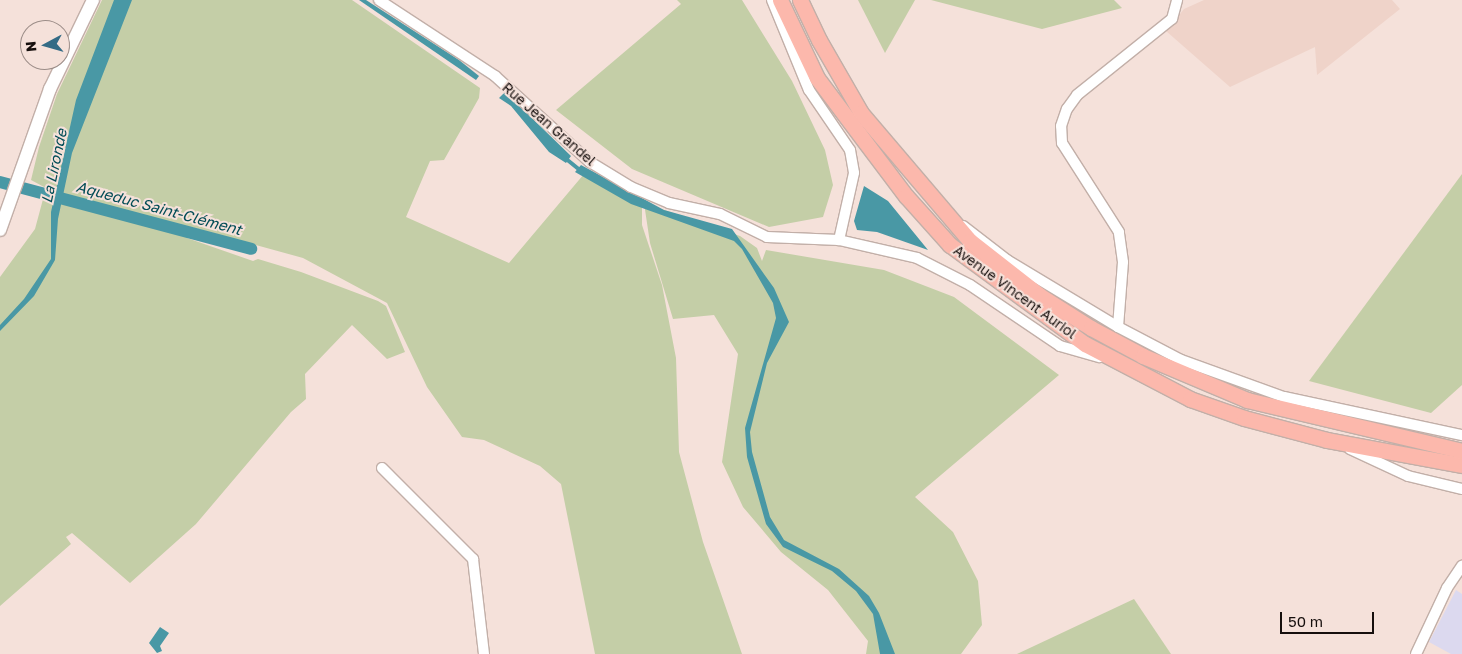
<!DOCTYPE html>
<html>
<head>
<meta charset="utf-8">
<style>
  body { margin:0 }
  #map { position:relative; width:1462px; height:654px; overflow:hidden; background:#f5e1da; font-family:"Golos Text",sans-serif }
  div>[style] { position:absolute }
  .industrial>* { inset:0; background:#dcd9ef }
  .built>* { inset:0; background:#efd3c9 }
  .green>* { inset:0; background:#c4cea7 }
  .water>* { inset:0; background:#4998a5 }
  .stream>* { height:4px; margin:-2px; padding:0 2px; transform-origin:2px; border-radius:2px; background:#4998a5 }
  .canal>* { height:12px; margin:-6px; padding:0 6px; transform-origin:6px; border-radius:6px; background:#4998a5 }
  .roads { filter:drop-shadow(1px 0 #c2afa8) drop-shadow(-1px 0 #c2afa8) drop-shadow(0 1px #c2afa8) drop-shadow(0 -1px #c2afa8) }
  .minor>* { height:10px; margin:-5px; padding:0 5px; transform-origin:5px; border-radius:5px; background:#fff }
  .tertiary>* { height:12px; margin:-6px; padding:0 6px; transform-origin:6px; border-radius:6px; background:#fff }
  .primary>* { height:15px; margin:-7.5px; padding:0 7.5px; transform-origin:7.5px; border-radius:7.5px; background:#fcb8ac }
  span { translate:-50% -50%; white-space:nowrap; text-align:center; line-height:1.15; -webkit-text-stroke:4px #f5e1da; paint-order:stroke }
  .street-label { font-size:14px; color:#160f0d }
  .water-label { font-size:15px; color:#024c56; font-style:italic }
  .north { position:absolute; left:20px; top:20px; width:50px; height:50px; box-sizing:border-box; background:#f5e1da; border:1px solid #9c8d88; border-radius:50%; rotate:264deg; font-size:14px; font-weight:700; line-height:20px; text-align:center; color:#160f0d }
  .north::after { content:''; display:block; margin:auto; width:18px; height:22px; background:#346b85; clip-path:polygon(50% 0,100% 100%,50% 72%,0 100%) }
  .scale { position:absolute; left:1280px; top:612px; width:94px; height:22px; box-sizing:border-box; border:2px solid #160f0d; border-top:0; padding-left:6px; font-size:15px; line-height:18px; white-space:nowrap; color:#160f0d; -webkit-text-stroke:4px #f5e1da; paint-order:stroke }
</style>
</head>
<body>
<div id="map">
  <div class="industrial">
    <i style="clip-path:polygon(1456px 590px,1462px 594px,1462px 654px,1451px 654px,1429px 642px)"></i>
  </div>
  <div class="built">
    <i style="clip-path:polygon(1204px 0,1392px 0,1400px 9px,1317px 75px,1315px 47px,1230px 87px,1166px 31px,1184px 9px)"></i>
  </div>
  <div class="green">
    <i style="clip-path:polygon(102px 0,352px 0,480px 88px,479px 98px,444px 160px,430px 161px,406px 217px,509px 263px,584px 174px,642px 201px,642px 225px,662px 285px,676px 358px,679px 452px,703px 542px,742px 654px,595px 654px,561px 484px,540px 466px,484px 440px,462px 437px,427px 387px,387px 303px,303px 258px,191px 227px,187px 238px,253px 261px,258px 259px,301px 272px,378px 301px,386px 306px,405px 352px,387px 359px,352px 325px,305px 374px,306px 399px,291px 412px,196px 524px,130px 583px,72px 533px,66px 537px,71px 544px,0 606px,0 277px,35px 229px,46px 188px,31px 180px,39px 147px,57px 94px)"></i>
    <i style="clip-path:polygon(677px 0,742px 0,792px 81px,825px 150px,833px 185px,823px 217px,769px 227px,632px 169px,556px 110px,681px 4px)"></i>
    <i style="clip-path:polygon(858px 0,915px 0,885px 53px)"></i>
    <i style="clip-path:polygon(931px 0,1114px 0,1122px 8px,1042px 29px)"></i>
    <i style="clip-path:polygon(1462px 174px,1462px 385px,1431px 413px,1309px 381px)"></i>
    <i style="clip-path:polygon(644px 203px,740px 236px,757px 248px,762px 261px,766px 250px,884px 270px,954px 297px,1059px 375px,915px 497px,953px 532px,978px 581px,982px 625px,961px 654px,866px 654px,868px 641px,828px 590px,781px 552px,743px 507px,722px 462px,738px 354px,714px 315px,673px 319px,650px 243px)"></i>
    <i style="clip-path:polygon(1134px 599px,1171px 654px,1017px 654px)"></i>
  </div>
  <div class="water">
    <i style="clip-path:polygon(114px 0,132px 0,72px 153px,58px 219px,55px 260px,34px 296px,0 331px,0 325px,24px 299px,51px 259px,51px 212px,76px 100px)"></i>
    <i style="clip-path:polygon(359px 0,366px 0,459px 60px,479px 76px,476px 80px)"></i>
    <i style="clip-path:polygon(505px 92px,571px 156px,566px 163px,549px 152px,511px 106px,499px 98px)"></i>
    <i style="clip-path:polygon(581px 165px,664px 210px,732px 229px,774px 288px,789px 322px,767px 363px,750px 432px,752px 452px,770px 517px,784px 540px,839px 569px,869px 596px,879px 613px,895px 654px,880px 654px,873px 614px,856px 591px,832px 571px,783px 547px,766px 524px,747px 457px,745px 428px,776px 318px,773px 303px,742px 249px,734px 241px,631px 204px,575px 172px)"></i>
    <i style="clip-path:polygon(864px 186px,888px 201px,928px 250px,877px 232px,857px 230px,854px 221px)"></i>
    <i style="clip-path:polygon(160px 627px,169px 633px,160px 646px,162px 651px,157px 653px,149px 643px)"></i>
  </div>
  <div class="stream">
    <i style="left:565px;top:158px;width:21px;rotate:39deg"></i>
  </div>
  <div class="canal">
    <i style="left:0;top:182px;width:260px;rotate:14.9deg"></i>
  </div>
  <div class="roads">
    <div class="minor">
      <i style="left:379px;top:0;width:139px;rotate:33.2deg"></i>
      <i style="left:495px;top:76px;width:128px;rotate:42.2deg"></i>
      <i style="left:590px;top:162px;width:48px;rotate:31.4deg"></i>
      <i style="left:631px;top:187px;width:41px;rotate:22.8deg"></i>
      <i style="left:669px;top:203px;width:52px;rotate:12.2deg"></i>
      <i style="left:720px;top:214px;width:52px;rotate:26.1deg"></i>
      <i style="left:767px;top:237px;width:72px;rotate:2.4deg"></i>
      <i style="left:839px;top:240px;width:80px;rotate:13deg"></i>
      <i style="left:917px;top:258px;width:59px;rotate:27deg"></i>
      <i style="left:970px;top:285px;width:109px;rotate:34.1deg"></i>
      <i style="left:1060px;top:346px;width:41px;rotate:15.8deg"></i>
      <i style="left:772px;top:0;width:97px;rotate:67.7deg"></i>
      <i style="left:809px;top:90px;width:73px;rotate:55.7deg"></i>
      <i style="left:850px;top:150px;width:23px;rotate:80deg"></i>
      <i style="left:854px;top:173px;width:69px;rotate:102.6deg"></i>
      <i style="left:963px;top:226px;width:56px;rotate:37.7deg"></i>
      <i style="left:1007px;top:260px;width:130px;rotate:31.1deg"></i>
      <i style="left:1118px;top:327px;width:71px;rotate:27.6deg"></i>
      <i style="left:1181px;top:360px;width:109px;rotate:19.8deg"></i>
      <i style="left:1284px;top:397px;width:182px;rotate:12.1deg"></i>
      <i style="left:1118px;top:327px;width:65px;rotate:-85.6deg"></i>
      <i style="left:1123px;top:262px;width:30px;rotate:-98deg"></i>
      <i style="left:1119px;top:232px;width:106px;rotate:-122.6deg"></i>
      <i style="left:1062px;top:143px;width:17px;rotate:-93deg"></i>
      <i style="left:1061px;top:126px;width:18px;rotate:-71deg"></i>
      <i style="left:1067px;top:109px;width:17px;rotate:-54deg"></i>
      <i style="left:1077px;top:95px;width:122px;rotate:-38.7deg"></i>
      <i style="left:1172px;top:19px;width:20px;rotate:-75deg"></i>
      <i style="left:1350px;top:449px;width:64px;rotate:25deg"></i>
      <i style="left:1408px;top:476px;width:56px;rotate:13.5deg"></i>
      <i style="left:382px;top:468px;width:129px;rotate:45deg"></i>
      <i style="left:473px;top:559px;width:96px;rotate:83.4deg"></i>
      <i style="left:1416px;top:654px;width:73px;rotate:-64.8deg"></i>
      <i style="left:1447px;top:588px;width:27px;rotate:-56deg"></i>
    </div>
    <div class="tertiary">
      <i style="left:0;top:230px;width:150px;rotate:-70.5deg"></i>
      <i style="left:50px;top:89px;width:99px;rotate:-64.2deg"></i>
    </div>
    <div class="primary">
      <i style="left:780px;top:0;width:86px;rotate:64.6deg"></i>
      <i style="left:817px;top:78px;width:148px;rotate:53deg"></i>
      <i style="left:906px;top:196px;width:66px;rotate:48.1deg"></i>
      <i style="left:950px;top:245px;width:167px;rotate:36.3deg"></i>
      <i style="left:1085px;top:344px;width:119px;rotate:27.6deg"></i>
      <i style="left:1190px;top:399px;width:57px;rotate:19.4deg"></i>
      <i style="left:1244px;top:418px;width:86px;rotate:14.8deg"></i>
      <i style="left:1327px;top:440px;width:137px;rotate:10.5deg"></i>
      <i style="left:800px;top:0;width:44px;rotate:64.6deg"></i>
      <i style="left:819px;top:40px;width:84px;rotate:60.1deg"></i>
      <i style="left:861px;top:113px;width:168px;rotate:49.6deg"></i>
      <i style="left:970px;top:241px;width:88px;rotate:38deg"></i>
      <i style="left:1039px;top:295px;width:62px;rotate:32.4deg"></i>
      <i style="left:1091px;top:328px;width:59px;rotate:28.3deg"></i>
      <i style="left:1143px;top:356px;width:113px;rotate:22.9deg"></i>
      <i style="left:1247px;top:400px;width:221px;rotate:13.3deg"></i>
    </div>
  </div>
  <div class="street-label">
    <span style="left:549px;top:124px;rotate:41deg">Rue Jean Grandel</span>
    <span style="left:1015px;top:292px;rotate:36deg">Avenue Vincent Auriol</span>
  </div>
  <div class="water-label">
    <span style="left:54px;top:166px;rotate:-78deg">La Lironde</span>
    <span style="left:159px;top:208px;rotate:15deg">Aqueduc Saint-Clément</span>
  </div>
  <div class="north">N</div>
  <div class="scale">50 m</div>
</div>
</body>
</html>
